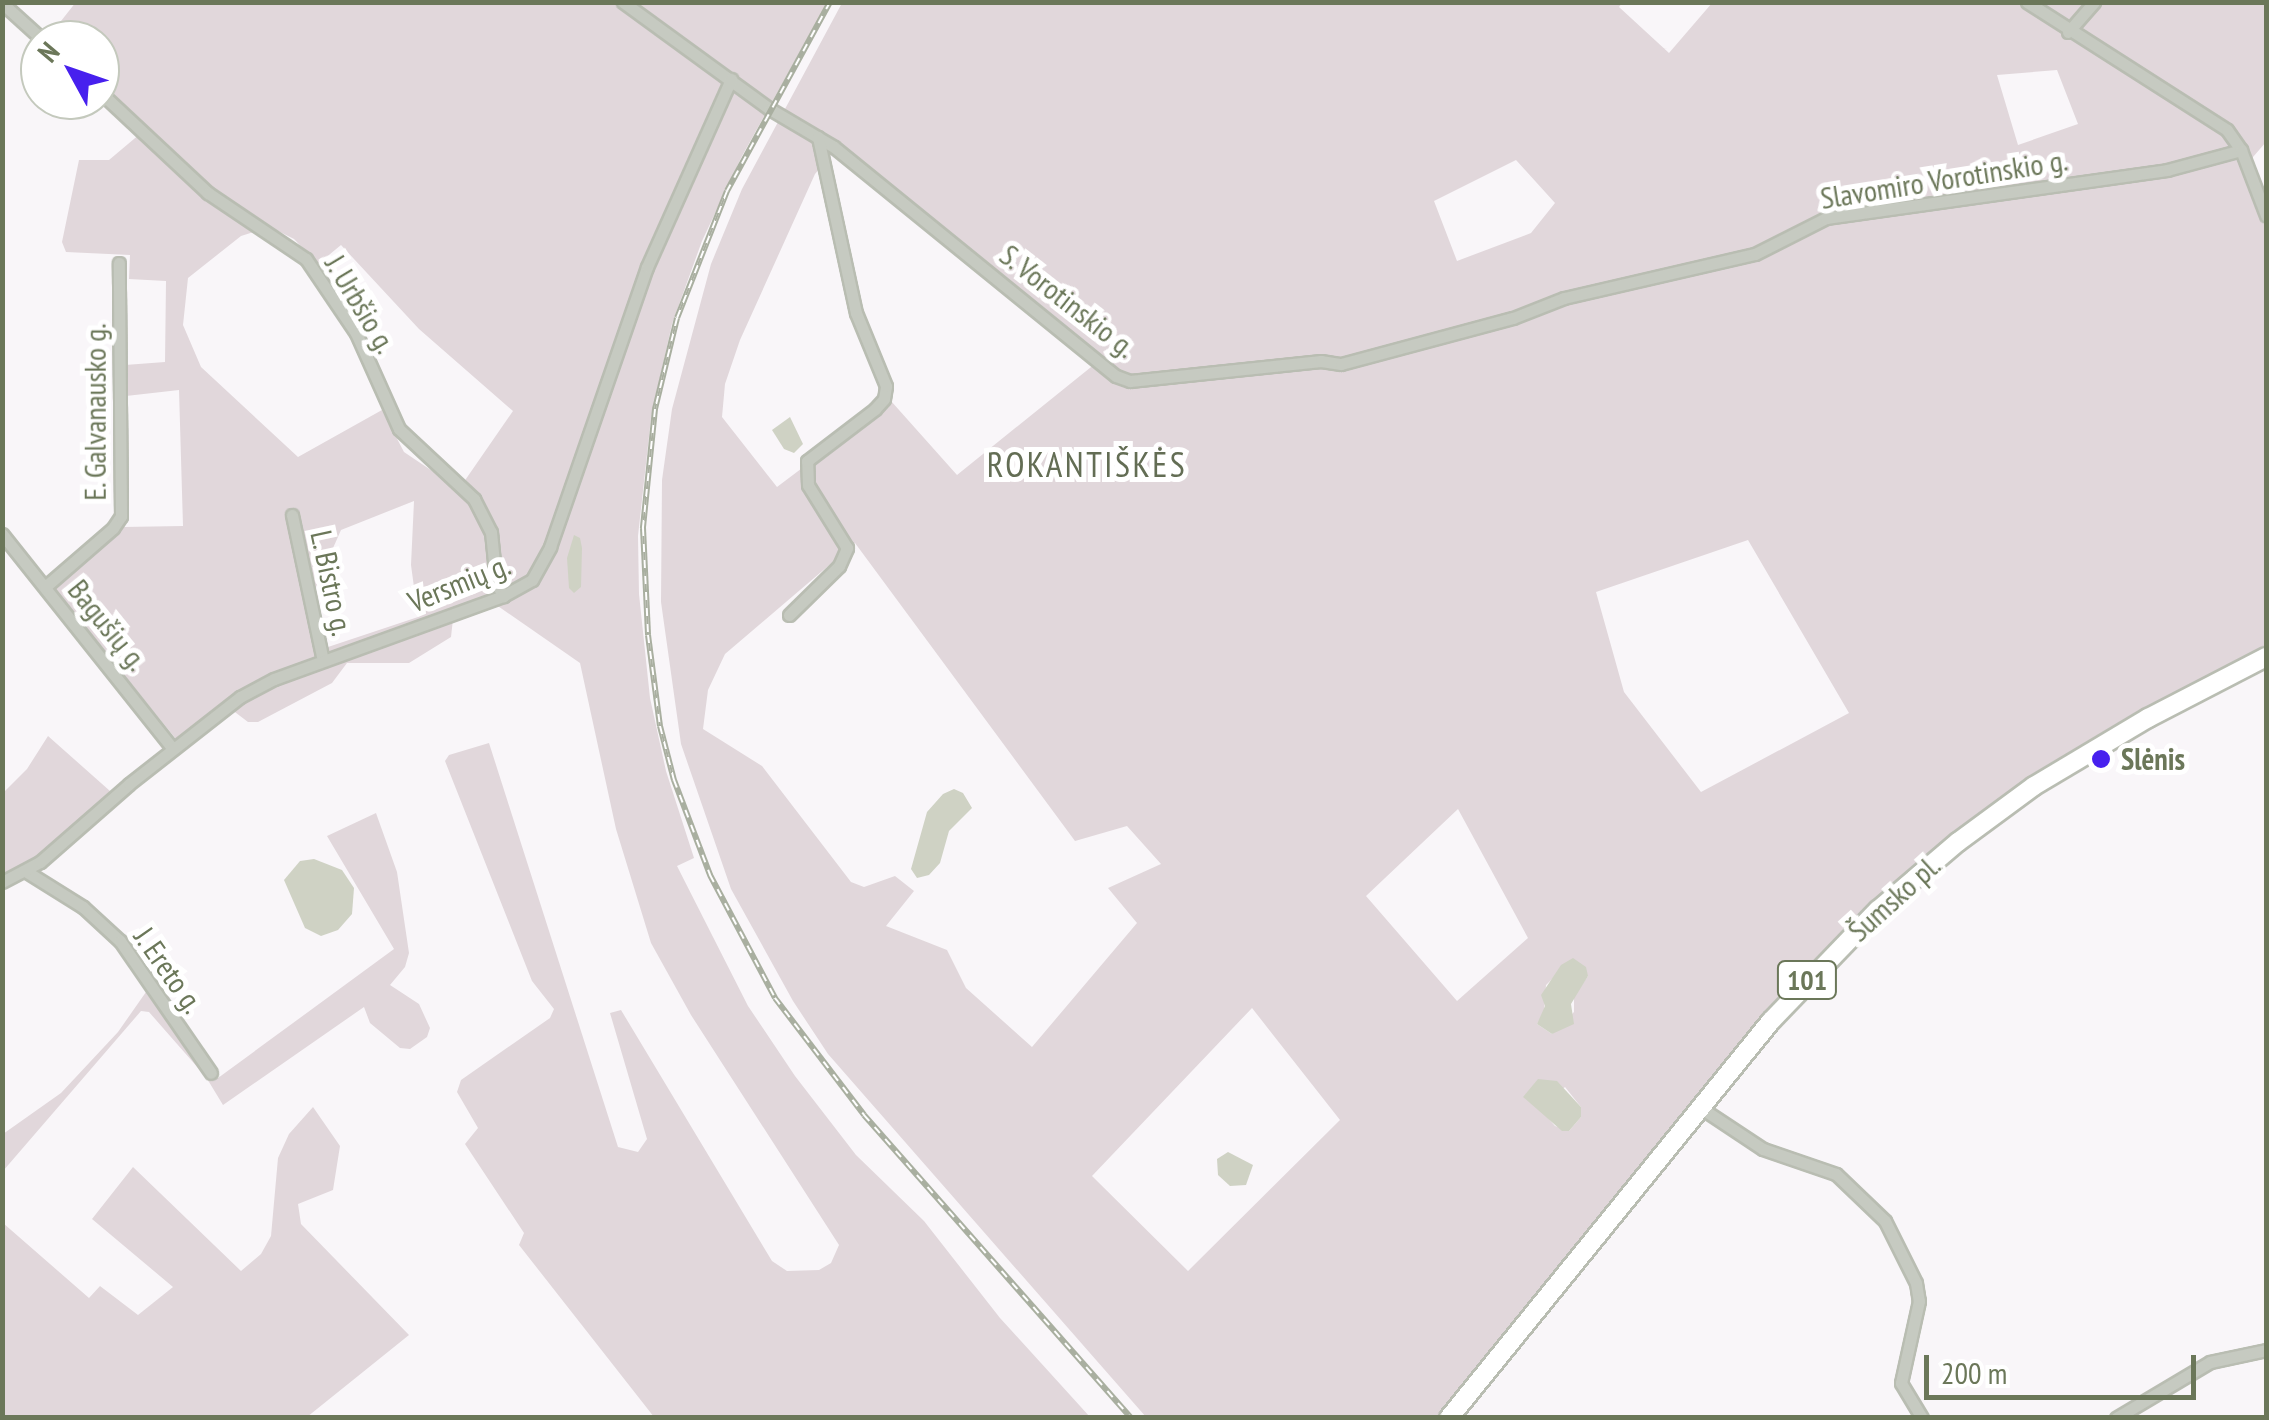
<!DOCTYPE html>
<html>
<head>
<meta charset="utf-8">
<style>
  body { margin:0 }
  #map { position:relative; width:2269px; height:1420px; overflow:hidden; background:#f9f6f9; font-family:"PT Sans Narrow",sans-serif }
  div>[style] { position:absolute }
  .green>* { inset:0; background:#e1d7db }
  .water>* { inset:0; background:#cfd2c4 }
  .roads { filter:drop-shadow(2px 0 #b9bdb2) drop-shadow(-2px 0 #b9bdb2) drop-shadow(0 2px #b9bdb2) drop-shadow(0 -2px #b9bdb2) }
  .street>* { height:11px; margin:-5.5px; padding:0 5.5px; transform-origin:5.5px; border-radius:5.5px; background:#c6cac1 }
  .primary>* { height:18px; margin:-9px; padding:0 9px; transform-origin:9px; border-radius:9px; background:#fff }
  .rail>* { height:6px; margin-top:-3px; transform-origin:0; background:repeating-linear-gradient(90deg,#fff 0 8px,#a9afa0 0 16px); box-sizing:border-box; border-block:2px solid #a9afa0 }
  .dots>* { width:28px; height:28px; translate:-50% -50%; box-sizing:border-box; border:5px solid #fff; border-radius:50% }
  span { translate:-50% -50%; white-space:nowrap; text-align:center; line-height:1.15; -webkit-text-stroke:10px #fff; paint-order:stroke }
  .shield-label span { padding:2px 8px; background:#fff; border:2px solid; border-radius:8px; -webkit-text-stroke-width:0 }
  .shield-label { font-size:28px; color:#6b7759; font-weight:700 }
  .street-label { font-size:30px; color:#6b7759 }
  .poi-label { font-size:30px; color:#6b7759; font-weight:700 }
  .left { translate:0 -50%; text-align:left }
  .quarter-label { font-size:35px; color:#636d54; letter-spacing:2.5px }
  .frame { position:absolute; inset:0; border:5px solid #6b7759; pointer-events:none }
  .north { position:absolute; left:20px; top:20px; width:100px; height:100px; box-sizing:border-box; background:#fff; border:2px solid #c4c9bd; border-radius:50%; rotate:310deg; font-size:28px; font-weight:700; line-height:40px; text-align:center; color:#6b7759 }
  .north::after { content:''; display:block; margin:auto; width:35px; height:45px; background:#4720ee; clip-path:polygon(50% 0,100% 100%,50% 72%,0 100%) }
  .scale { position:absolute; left:1924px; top:1355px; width:272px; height:45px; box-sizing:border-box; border:5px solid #6b7759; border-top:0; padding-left:12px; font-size:30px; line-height:35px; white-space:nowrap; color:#6b7759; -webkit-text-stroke:8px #fff; paint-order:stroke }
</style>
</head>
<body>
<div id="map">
  <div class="green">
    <i style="clip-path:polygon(evenodd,76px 2px,827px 3px,742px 156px,702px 241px,672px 324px,651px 418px,638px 536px,639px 594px,650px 698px,666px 771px,694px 858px,677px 866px,748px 1006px,795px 1076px,856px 1155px,924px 1221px,1000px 1318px,1090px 1417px,654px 1417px,519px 1245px,524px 1233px,465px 1144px,478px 1128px,457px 1092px,461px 1080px,550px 1018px,554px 1009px,532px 981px,445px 761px,449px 755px,489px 743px,618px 1147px,638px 1152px,647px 1139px,610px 1013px,621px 1010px,772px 1261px,787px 1271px,819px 1270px,831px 1263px,839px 1245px,691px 1015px,651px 943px,616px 829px,580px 663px,495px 604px,453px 619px,451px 637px,409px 663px,347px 663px,332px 683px,258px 722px,248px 722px,223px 703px,176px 739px,53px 588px,123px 527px,183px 526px,179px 390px,126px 396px,125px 365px,165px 362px,166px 281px,129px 279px,130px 255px,66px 252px,62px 242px,79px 160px,109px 160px,147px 128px,100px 83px,100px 40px,56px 40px,50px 35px,76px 2px,270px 227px,294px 239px,318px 264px,341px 245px,419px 329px,513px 411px,459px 489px,404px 452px,382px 410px,298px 457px,201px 367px,183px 325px,188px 278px,241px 236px,270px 227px,76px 2px,414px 501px,411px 565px,418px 617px,325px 648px,315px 589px,341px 530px,414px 501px)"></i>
    <i style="clip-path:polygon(evenodd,842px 3px,1622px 3px,1619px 7px,1669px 53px,1712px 3px,2266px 3px,2266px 142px,2253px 157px,2247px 176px,2266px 228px,2266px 650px,2012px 789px,1905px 875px,1778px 1000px,1437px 1417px,1146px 1417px,828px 1054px,793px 1001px,731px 889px,681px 744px,661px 602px,662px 480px,672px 409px,711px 264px,742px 189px,842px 3px,2057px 70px,2078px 124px,2018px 145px,1997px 75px,2057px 70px,842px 3px,832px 154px,953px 236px,1101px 359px,957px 475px,891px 401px,777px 487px,722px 417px,725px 384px,740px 340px,815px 174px,832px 154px,842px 3px,1516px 160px,1555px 203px,1531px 233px,1457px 261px,1434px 201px,1516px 160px,842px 3px,1748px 540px,1849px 713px,1701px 792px,1624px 692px,1596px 592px,1748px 540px,842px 3px,855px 543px,1075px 841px,1127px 826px,1161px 864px,1108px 888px,1137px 923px,1032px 1047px,966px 988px,947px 950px,886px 926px,914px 891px,895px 876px,864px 887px,851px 882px,762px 766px,703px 729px,708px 690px,725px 654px,855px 543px,842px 3px,1458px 809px,1528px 938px,1457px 1001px,1366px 896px,1458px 809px,842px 3px,1557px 974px,1588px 976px,1574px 996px,1574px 1012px,1552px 1034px,1537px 1024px,1544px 1012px,1546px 985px,1557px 974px,842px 3px,1252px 1008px,1340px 1120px,1188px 1271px,1092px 1176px,1252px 1008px,842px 3px,1565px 1087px,1581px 1107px,1581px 1117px,1569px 1131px,1555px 1126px,1540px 1109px,1565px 1087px)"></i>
    <i style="clip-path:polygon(48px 736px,110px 791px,39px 857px,3px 876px,3px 793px,27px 769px)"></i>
    <i style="clip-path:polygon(376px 813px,397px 872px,409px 953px,405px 967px,390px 985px,419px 1004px,430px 1028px,427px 1037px,410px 1049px,400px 1048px,370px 1023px,364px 1007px,223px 1105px,206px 1077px,149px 1012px,141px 1011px,3px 1171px,3px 1134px,61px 1093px,118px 1032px,146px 992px,218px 1078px,394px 949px,327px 836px)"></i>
    <i style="clip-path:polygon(313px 1107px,340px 1146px,333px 1190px,298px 1204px,301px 1224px,409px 1335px,307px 1417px,3px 1417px,3px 1223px,89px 1298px,100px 1286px,138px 1315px,173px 1287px,92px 1219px,133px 1167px,241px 1271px,261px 1254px,271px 1236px,278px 1158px,289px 1134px)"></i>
  </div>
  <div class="water">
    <i style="clip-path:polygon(790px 417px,803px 444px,794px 453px,784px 449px,772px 430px)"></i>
    <i style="clip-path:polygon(574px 535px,580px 538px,582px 548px,581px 587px,574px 593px,569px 588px,567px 558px)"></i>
    <i style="clip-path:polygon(954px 789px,963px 793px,972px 808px,949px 831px,940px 863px,929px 875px,917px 878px,911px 869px,927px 812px,943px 794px)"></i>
    <i style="clip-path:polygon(314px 859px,342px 870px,354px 888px,352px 914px,338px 930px,321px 936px,305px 928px,284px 880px,300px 861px)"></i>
    <i style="clip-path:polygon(1573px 958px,1586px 967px,1588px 976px,1571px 1004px,1574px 1024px,1552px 1034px,1537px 1024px,1545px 1006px,1541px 995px,1561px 965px)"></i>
    <i style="clip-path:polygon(1538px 1079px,1557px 1081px,1581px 1107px,1581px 1117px,1569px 1131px,1562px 1131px,1523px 1097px)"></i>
    <i style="clip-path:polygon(1228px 1152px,1253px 1165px,1246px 1185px,1230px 1186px,1218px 1175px,1217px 1159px)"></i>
  </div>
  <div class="roads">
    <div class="street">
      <i style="left:623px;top:2px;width:182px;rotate:36.1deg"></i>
      <i style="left:770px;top:109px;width:74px;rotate:30.7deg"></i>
      <i style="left:834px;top:147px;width:363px;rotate:39.1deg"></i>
      <i style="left:1116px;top:376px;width:15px;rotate:20deg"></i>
      <i style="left:1130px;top:381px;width:192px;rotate:-6deg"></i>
      <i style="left:1321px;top:361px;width:20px;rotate:9deg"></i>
      <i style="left:1341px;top:364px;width:178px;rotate:-15deg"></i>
      <i style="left:1513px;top:318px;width:55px;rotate:-21.4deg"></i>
      <i style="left:1564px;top:298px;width:196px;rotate:-13deg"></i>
      <i style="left:1755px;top:254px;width:80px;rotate:-26.9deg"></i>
      <i style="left:1826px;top:218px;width:344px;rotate:-8deg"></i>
      <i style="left:2167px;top:170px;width:77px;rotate:-15.1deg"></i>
      <i style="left:2027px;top:2px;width:237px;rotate:32.6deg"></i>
      <i style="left:2227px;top:130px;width:24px;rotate:55deg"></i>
      <i style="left:2241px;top:150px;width:70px;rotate:69deg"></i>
      <i style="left:2px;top:3px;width:55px;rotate:42.1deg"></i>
      <i style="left:2068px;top:32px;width:40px;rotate:-49deg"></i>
      <i style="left:100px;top:92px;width:148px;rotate:43.1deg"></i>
      <i style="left:208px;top:193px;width:118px;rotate:34deg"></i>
      <i style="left:306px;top:259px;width:89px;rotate:56deg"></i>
      <i style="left:356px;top:333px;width:105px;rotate:65.9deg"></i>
      <i style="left:399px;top:429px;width:103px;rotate:43deg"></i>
      <i style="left:474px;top:499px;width:37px;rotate:63deg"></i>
      <i style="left:491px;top:532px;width:50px;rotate:84.3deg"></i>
      <i style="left:496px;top:582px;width:16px;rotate:63deg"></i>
      <i style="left:292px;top:515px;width:149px;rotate:78deg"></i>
      <i style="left:2px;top:534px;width:273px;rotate:51.5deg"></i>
      <i style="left:45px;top:587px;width:90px;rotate:-40.9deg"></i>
      <i style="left:113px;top:528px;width:14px;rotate:-56deg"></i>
      <i style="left:121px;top:516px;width:253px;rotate:-90.5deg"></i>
      <i style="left:789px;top:615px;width:70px;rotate:-44.4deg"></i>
      <i style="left:839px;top:566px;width:20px;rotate:-66deg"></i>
      <i style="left:847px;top:548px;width:74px;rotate:-121.8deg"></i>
      <i style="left:808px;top:485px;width:24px;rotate:-92deg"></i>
      <i style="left:807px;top:461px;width:86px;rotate:-37.4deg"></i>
      <i style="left:875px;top:409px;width:13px;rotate:-48deg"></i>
      <i style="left:884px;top:399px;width:13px;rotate:-81deg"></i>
      <i style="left:886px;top:386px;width:79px;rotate:-112.3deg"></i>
      <i style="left:856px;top:313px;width:180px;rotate:-102.2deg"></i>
      <i style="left:27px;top:872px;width:66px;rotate:32deg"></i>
      <i style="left:83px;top:907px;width:50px;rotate:42.6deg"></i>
      <i style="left:120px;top:941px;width:160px;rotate:55.4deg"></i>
      <i style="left:2px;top:882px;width:43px;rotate:-27.8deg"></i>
      <i style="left:40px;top:862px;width:118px;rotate:-41.2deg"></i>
      <i style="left:129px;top:784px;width:141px;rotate:-38.1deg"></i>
      <i style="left:240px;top:697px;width:38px;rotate:-28deg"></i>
      <i style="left:274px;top:679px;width:244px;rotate:-19.9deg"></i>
      <i style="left:503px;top:596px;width:33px;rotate:-29deg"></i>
      <i style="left:532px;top:580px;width:38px;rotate:-61deg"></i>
      <i style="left:550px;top:547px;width:296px;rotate:-70.9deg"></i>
      <i style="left:647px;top:267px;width:206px;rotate:-65.9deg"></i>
      <i style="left:1698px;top:1106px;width:78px;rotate:33.5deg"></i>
      <i style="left:1763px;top:1149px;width:77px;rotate:18.9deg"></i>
      <i style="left:1836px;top:1174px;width:68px;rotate:43.8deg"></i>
      <i style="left:1885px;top:1221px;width:69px;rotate:63.4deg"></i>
      <i style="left:1916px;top:1283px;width:18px;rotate:81deg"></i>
      <i style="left:1919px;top:1301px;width:84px;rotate:102.4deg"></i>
      <i style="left:1901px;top:1383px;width:41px;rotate:59deg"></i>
      <i style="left:2116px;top:1418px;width:109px;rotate:-30.8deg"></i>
      <i style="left:2210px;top:1362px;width:57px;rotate:-12.1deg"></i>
    </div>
    <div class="primary">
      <i style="left:1449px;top:1418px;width:511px;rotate:-50.96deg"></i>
      <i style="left:1771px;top:1021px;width:154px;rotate:-46.1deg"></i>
      <i style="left:1878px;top:910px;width:105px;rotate:-40.4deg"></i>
      <i style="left:1958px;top:842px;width:94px;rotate:-36.4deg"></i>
      <i style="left:2034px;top:786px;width:133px;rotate:-30.8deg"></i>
      <i style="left:2148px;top:718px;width:133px;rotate:-27.3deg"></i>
    </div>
  </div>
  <div class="rail">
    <i style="left:830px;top:2px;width:215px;rotate:118.6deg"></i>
    <i style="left:727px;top:191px;width:136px;rotate:111.5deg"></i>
    <i style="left:677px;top:318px;width:94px;rotate:103.6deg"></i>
    <i style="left:655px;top:409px;width:120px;rotate:95.8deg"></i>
    <i style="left:643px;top:528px;width:107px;rotate:87.3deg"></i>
    <i style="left:648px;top:635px;width:92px;rotate:82.5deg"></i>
    <i style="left:660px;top:726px;width:56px;rotate:75.5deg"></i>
    <i style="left:674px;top:780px;width:102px;rotate:69.2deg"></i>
    <i style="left:710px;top:875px;width:139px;rotate:62.1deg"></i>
    <i style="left:775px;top:998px;width:147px;rotate:52.7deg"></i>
    <i style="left:864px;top:1115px;width:404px;rotate:48.6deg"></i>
  </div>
  <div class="dots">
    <i style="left:2101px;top:759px;background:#4720ee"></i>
  </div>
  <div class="shield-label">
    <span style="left:1807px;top:980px">101</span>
  </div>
  <div class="street-label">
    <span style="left:1944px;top:179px;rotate:-9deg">Slavomiro Vorotinskio g.</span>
    <span style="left:1068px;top:301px;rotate:38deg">S. Vorotinskio g.</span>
    <span style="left:361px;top:304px;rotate:59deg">J. Urbšio g.</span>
    <span style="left:95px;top:412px;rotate:-90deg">E. Galvanausko g.</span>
    <span style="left:332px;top:583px;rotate:78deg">L. Bistro g.</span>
    <span style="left:459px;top:583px;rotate:-22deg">Versmių g.</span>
    <span style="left:108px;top:625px;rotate:51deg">Bagušių g.</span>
    <span style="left:1894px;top:898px;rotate:-42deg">Šumsko pl.</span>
    <span style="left:169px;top:970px;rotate:55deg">J. Ereto g.</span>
  </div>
  <div class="poi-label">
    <span class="left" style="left:2121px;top:759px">Slėnis</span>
  </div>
  <div class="quarter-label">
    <span style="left:1087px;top:464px">ROKANTIŠKĖS</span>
  </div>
  <div class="frame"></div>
  <div class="north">N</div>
  <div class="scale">200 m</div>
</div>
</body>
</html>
